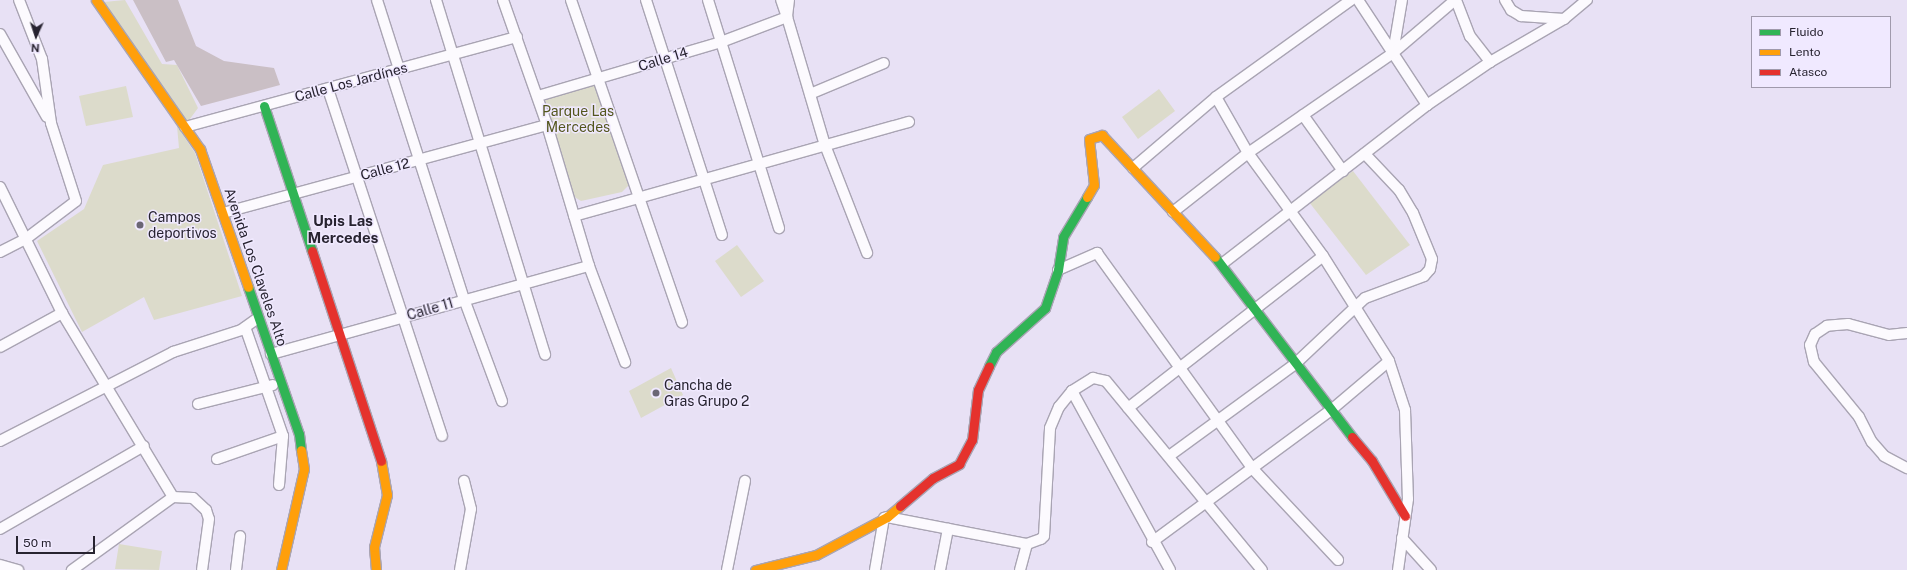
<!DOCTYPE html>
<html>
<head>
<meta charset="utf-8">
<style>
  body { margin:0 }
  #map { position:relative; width:1907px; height:570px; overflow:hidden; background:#e8e1f5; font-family:"Public Sans",sans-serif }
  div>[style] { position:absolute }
  .green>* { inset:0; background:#dcdbcb }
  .building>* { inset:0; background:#cabfc5 }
  .roads { filter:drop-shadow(1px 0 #a9a4b3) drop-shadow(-1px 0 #a9a4b3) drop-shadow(0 1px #a9a4b3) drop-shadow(0 -1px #a9a4b3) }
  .street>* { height:10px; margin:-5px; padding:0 5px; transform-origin:5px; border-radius:5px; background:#fcfafe }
  .fast>* { height:9px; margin:-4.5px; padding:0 4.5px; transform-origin:4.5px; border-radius:4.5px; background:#30b455 }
  .slow>* { height:9px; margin:-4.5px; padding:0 4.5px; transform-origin:4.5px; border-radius:4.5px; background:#ff9f0a }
  .jam>* { height:9px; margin:-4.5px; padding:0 4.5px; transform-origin:4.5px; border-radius:4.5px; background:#e5322d }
  .dots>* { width:11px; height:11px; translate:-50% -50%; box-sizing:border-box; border:2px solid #f0e9ff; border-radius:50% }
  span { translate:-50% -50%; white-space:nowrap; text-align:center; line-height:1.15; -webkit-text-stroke:3px #f0e9ff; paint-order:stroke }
  .street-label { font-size:14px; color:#272330 }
  .park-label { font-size:14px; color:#53561d }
  .poi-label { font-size:14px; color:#272330 }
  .left { translate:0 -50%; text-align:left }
  .neighbourhood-label { font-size:15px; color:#272330; font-weight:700 }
  .legend { position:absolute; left:1751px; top:16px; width:140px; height:72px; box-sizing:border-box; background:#f0e9ff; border:1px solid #a09aac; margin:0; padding:5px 7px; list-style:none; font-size:12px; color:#272330 }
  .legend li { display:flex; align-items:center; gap:8px; height:20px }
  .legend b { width:20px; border:1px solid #a09aac }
  .north { position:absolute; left:16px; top:16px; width:40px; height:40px; -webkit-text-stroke:3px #f0e9ff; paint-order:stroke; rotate:183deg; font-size:11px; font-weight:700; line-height:16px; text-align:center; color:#272330 }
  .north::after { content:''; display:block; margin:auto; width:14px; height:18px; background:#272330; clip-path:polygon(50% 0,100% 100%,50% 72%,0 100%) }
  .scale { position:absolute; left:16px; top:536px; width:79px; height:18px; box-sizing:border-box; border:2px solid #272330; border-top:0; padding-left:5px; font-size:12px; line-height:14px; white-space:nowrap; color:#272330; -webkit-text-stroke:3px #f0e9ff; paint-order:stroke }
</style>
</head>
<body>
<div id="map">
  <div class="green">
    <i style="clip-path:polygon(125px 0,162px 64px,177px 65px,198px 108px,187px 123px,104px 2px)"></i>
    <i style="clip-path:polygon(596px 83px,630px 184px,622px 192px,581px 201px,573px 196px,543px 102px,552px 95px)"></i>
    <i style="clip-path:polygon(126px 86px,133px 117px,86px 126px,79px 96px)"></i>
    <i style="clip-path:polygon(1159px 89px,1175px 111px,1138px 139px,1122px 117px)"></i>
    <i style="clip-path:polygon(177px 126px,195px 153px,242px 296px,154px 320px,144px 297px,82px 332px,37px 241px,84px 209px,103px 165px,179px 148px)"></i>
    <i style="clip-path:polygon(1353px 171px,1410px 245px,1366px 275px,1309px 202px)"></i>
    <i style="clip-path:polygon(737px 245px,764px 281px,741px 297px,715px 261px)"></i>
    <i style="clip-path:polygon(671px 368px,683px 395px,641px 418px,629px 391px)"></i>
    <i style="clip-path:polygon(119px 544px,162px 551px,159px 570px,115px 569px)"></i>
  </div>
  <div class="building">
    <i style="clip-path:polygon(133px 0,178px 0,196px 46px,224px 61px,274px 68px,280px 85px,201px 106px,174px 60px,166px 62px)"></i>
  </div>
  <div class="roads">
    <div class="street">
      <i style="left:377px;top:0;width:72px;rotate:72.3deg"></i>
      <i style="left:436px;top:0;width:371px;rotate:72.9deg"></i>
      <i style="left:503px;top:0;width:133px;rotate:70.6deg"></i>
      <i style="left:547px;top:125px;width:147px;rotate:73.4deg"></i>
      <i style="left:589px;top:266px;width:103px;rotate:69.4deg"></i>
      <i style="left:571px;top:0;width:341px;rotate:71deg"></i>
      <i style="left:646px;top:0;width:247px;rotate:72.1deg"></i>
      <i style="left:708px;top:0;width:239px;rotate:72.7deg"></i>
      <i style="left:789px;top:0;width:17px;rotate:97deg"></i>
      <i style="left:787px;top:17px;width:134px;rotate:73.5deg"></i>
      <i style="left:825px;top:145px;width:116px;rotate:68.7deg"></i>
      <i style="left:1358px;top:0;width:126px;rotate:56.7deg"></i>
      <i style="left:1456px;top:0;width:39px;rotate:69deg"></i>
      <i style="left:1470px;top:36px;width:33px;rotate:52deg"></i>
      <i style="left:1505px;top:0;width:12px;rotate:59deg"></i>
      <i style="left:1511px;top:10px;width:12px;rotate:31deg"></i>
      <i style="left:1521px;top:16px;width:43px;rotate:4deg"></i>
      <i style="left:0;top:34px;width:95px;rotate:60.5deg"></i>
      <i style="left:1393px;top:53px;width:54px;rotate:-80.4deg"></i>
      <i style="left:391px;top:72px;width:238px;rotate:72.2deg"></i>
      <i style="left:464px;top:299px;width:109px;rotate:69.6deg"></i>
      <i style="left:328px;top:89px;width:365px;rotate:71.8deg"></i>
      <i style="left:810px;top:94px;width:80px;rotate:-22.7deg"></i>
      <i style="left:538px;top:96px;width:191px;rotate:-16.4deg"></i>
      <i style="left:721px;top:42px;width:71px;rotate:-20.7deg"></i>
      <i style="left:787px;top:17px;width:18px;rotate:-109deg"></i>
      <i style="left:1216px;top:97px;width:64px;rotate:60.3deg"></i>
      <i style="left:1248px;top:153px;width:127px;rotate:53.9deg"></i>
      <i style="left:1323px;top:256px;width:124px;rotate:57.8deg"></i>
      <i style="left:1389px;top:361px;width:52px;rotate:71.9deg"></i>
      <i style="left:1405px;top:410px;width:89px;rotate:88.1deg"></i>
      <i style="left:1408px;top:499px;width:72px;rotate:98deg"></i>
      <i style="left:1303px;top:115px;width:69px;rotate:54.5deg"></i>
      <i style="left:185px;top:127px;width:344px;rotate:-15.2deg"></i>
      <i style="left:1133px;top:168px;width:109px;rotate:-40.5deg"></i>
      <i style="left:1216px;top:97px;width:166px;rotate:-35.7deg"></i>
      <i style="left:0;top:187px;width:140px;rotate:63.8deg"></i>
      <i style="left:62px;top:313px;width:215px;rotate:58.9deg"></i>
      <i style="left:173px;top:497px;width:125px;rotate:144.1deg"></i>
      <i style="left:1173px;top:212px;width:95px;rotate:-38.2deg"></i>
      <i style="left:1248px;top:153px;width:176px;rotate:-34.6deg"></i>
      <i style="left:1393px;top:53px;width:82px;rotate:-40.5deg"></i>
      <i style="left:223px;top:213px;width:336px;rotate:-15.2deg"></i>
      <i style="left:574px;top:216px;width:348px;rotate:-15.7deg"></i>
      <i style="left:0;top:252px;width:30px;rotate:-27deg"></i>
      <i style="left:27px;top:238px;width:61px;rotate:-37.1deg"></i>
      <i style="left:76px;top:201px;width:82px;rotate:-107.8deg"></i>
      <i style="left:51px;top:123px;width:65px;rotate:-98deg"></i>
      <i style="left:42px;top:59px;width:63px;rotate:-111.3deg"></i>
      <i style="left:1222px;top:264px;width:259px;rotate:-37.8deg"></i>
      <i style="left:1427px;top:105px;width:76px;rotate:-34.3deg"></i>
      <i style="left:1490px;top:62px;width:86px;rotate:-30.2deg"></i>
      <i style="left:1564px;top:19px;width:30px;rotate:-40deg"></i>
      <i style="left:1058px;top:270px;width:43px;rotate:-23.6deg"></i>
      <i style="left:1097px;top:253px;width:265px;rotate:54.2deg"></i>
      <i style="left:1252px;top:468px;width:126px;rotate:46.9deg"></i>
      <i style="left:1907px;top:333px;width:18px;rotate:174deg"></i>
      <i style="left:1889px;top:335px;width:42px;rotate:-165deg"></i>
      <i style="left:1848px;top:324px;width:21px;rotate:175deg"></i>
      <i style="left:1827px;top:326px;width:14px;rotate:146deg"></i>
      <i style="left:1815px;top:334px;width:12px;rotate:114deg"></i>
      <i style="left:1810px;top:345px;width:17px;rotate:77deg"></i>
      <i style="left:1814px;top:362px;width:71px;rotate:50.7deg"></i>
      <i style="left:1859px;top:417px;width:28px;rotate:63deg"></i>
      <i style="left:1872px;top:442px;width:18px;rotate:49deg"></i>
      <i style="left:1884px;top:456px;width:26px;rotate:28deg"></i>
      <i style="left:0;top:347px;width:71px;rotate:-28.7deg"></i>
      <i style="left:271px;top:354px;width:330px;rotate:-15.5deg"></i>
      <i style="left:1072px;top:391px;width:204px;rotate:61.3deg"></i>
      <i style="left:198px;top:404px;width:77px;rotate:-14.2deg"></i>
      <i style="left:1128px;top:408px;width:247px;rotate:-37.9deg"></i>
      <i style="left:0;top:441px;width:195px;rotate:-27.2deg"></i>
      <i style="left:173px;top:352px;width:71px;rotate:-17.9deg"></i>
      <i style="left:241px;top:330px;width:21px;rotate:-35deg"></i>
      <i style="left:1169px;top:456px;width:156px;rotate:-36.1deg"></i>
      <i style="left:1295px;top:364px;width:96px;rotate:-43.3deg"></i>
      <i style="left:1365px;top:298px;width:63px;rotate:-20.4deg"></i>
      <i style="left:1424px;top:276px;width:9px;rotate:-49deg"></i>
      <i style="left:1430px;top:269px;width:10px;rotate:-79deg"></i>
      <i style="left:1432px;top:259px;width:50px;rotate:-112.4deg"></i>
      <i style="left:1413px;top:213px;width:27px;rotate:-121deg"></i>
      <i style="left:1399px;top:190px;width:50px;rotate:-133.4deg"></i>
      <i style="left:217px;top:459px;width:70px;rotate:-19.2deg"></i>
      <i style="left:283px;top:436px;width:115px;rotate:-109.2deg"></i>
      <i style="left:279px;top:485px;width:49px;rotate:-85.3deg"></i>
      <i style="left:173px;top:497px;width:20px;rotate:3deg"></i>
      <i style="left:193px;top:498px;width:18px;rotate:43deg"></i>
      <i style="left:206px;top:510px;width:9px;rotate:72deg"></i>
      <i style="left:209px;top:519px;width:51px;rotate:97.8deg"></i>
      <i style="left:887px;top:517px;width:143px;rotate:10.9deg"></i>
      <i style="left:1027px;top:544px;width:15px;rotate:-20deg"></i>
      <i style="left:1041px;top:539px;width:4px;rotate:-45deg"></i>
      <i style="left:1044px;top:536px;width:108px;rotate:-86.8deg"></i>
      <i style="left:1050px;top:428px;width:23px;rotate:-67deg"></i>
      <i style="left:1059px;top:407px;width:21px;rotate:-51deg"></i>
      <i style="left:1072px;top:391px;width:25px;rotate:-32deg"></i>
      <i style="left:1093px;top:378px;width:13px;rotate:13deg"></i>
      <i style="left:1106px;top:381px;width:245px;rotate:50.5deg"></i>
      <i style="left:0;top:529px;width:166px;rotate:-30deg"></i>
      <i style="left:1402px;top:538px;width:43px;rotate:47.8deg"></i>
      <i style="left:1152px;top:542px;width:221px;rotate:-36.4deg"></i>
      <i style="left:1330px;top:411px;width:77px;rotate:-40.3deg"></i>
      <i style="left:0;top:565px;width:19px;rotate:16deg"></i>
      <i style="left:236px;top:570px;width:34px;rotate:-83deg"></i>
      <i style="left:460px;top:570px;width:62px;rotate:-79.8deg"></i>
      <i style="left:471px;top:509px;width:29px;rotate:-104deg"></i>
      <i style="left:727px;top:570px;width:91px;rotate:-78.6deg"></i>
      <i style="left:875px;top:570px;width:53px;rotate:-80.2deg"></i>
      <i style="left:940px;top:570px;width:42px;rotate:-79deg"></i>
      <i style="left:1020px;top:570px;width:27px;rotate:-75deg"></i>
    </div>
    <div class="fast">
      <i style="left:264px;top:106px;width:153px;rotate:71.7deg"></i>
      <i style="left:1215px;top:257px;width:226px;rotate:52.7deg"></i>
      <i style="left:248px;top:287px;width:156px;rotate:70.9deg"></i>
      <i style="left:299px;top:434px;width:16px;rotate:83deg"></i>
      <i style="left:989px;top:366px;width:16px;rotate:-63deg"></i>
      <i style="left:996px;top:352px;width:66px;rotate:-41.9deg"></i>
      <i style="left:1045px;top:308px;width:40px;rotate:-71.1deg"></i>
      <i style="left:1058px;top:270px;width:33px;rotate:-81deg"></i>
      <i style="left:1063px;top:237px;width:47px;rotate:-59deg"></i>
    </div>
    <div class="slow">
      <i style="left:96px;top:0;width:182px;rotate:55.1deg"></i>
      <i style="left:200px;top:149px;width:146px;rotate:70.8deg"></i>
      <i style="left:1087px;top:197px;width:14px;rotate:-60deg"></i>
      <i style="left:1094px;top:185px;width:46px;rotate:-96.2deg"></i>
      <i style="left:1089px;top:139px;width:14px;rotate:-17deg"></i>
      <i style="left:1102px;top:135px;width:166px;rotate:47.2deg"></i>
      <i style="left:281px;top:570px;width:104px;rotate:-77.2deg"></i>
      <i style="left:304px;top:469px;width:19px;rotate:-99deg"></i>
      <i style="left:376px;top:570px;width:23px;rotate:-95deg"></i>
      <i style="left:374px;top:547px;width:54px;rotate:-76deg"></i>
      <i style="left:387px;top:495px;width:35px;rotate:-100deg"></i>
      <i style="left:755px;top:570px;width:63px;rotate:-13.8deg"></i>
      <i style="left:816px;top:555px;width:81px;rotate:-28.2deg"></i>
      <i style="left:887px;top:517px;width:17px;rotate:-40deg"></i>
    </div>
    <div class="jam">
      <i style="left:312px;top:251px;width:221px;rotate:71.8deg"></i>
      <i style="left:1352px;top:437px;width:31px;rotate:50deg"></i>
      <i style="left:1372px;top:461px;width:64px;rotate:59deg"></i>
      <i style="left:900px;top:506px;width:43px;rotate:-40.3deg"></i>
      <i style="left:933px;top:478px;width:30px;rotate:-28deg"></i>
      <i style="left:959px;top:464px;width:27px;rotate:-62deg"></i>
      <i style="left:972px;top:440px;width:50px;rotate:-83.2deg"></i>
      <i style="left:978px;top:390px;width:26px;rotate:-65deg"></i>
    </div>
  </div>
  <div class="dots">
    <i style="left:140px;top:225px;background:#6b6675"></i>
    <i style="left:656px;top:393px;background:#6b6675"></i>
  </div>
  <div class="street-label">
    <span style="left:663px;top:59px;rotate:-17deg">Calle 14</span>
    <span style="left:351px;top:82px;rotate:-15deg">Calle Los Jardínes</span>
    <span style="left:385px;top:169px;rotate:-15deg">Calle 12</span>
    <span style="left:256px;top:267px;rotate:71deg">Avenida Los Claveles Alto</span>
    <span style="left:430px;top:309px;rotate:-16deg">Calle 11</span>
  </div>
  <div class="park-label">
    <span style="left:578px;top:119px">Parque Las<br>Mercedes</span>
  </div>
  <div class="poi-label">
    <span class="left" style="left:148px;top:225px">Campos<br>deportivos</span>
    <span class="left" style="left:664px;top:393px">Cancha de<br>Gras Grupo 2</span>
  </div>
  <div class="neighbourhood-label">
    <span style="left:343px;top:229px">Upis Las<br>Mercedes</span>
  </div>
  <ul class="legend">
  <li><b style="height:5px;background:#30b455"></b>Fluido</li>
  <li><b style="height:5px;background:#ff9f0a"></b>Lento</li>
  <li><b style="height:5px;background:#e5322d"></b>Atasco</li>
  </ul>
  <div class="north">N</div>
  <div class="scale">50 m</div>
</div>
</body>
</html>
